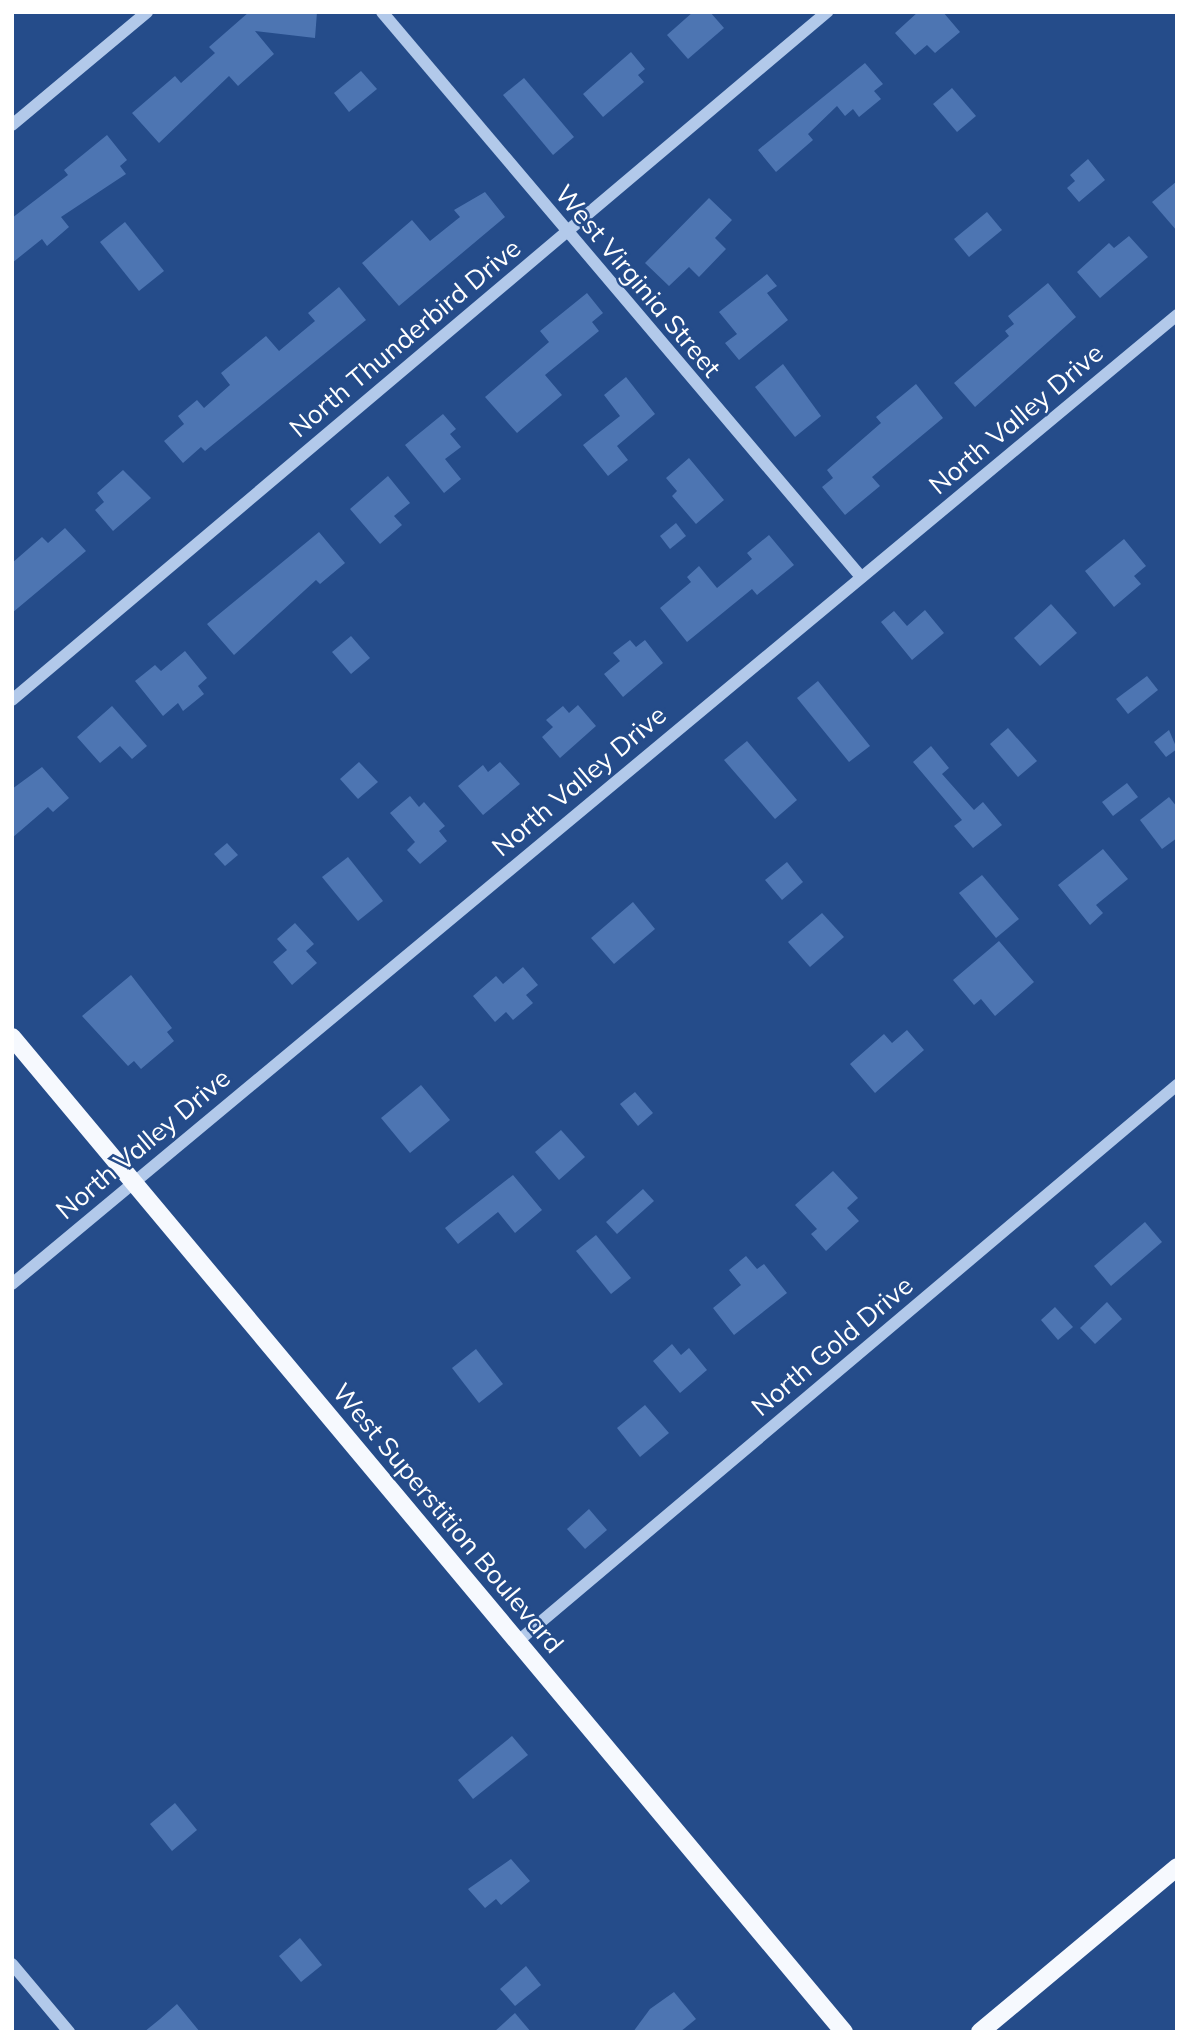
<!DOCTYPE html>
<html>
<head>
<meta charset="utf-8">
<style>
  body { margin:0 }
  #map { position:relative; width:1189px; height:2044px; overflow:hidden; background:#254c8a; font-family:Mulish,sans-serif }
  div>[style] { position:absolute }
  .building>* { inset:0; background:#4d75b2 }
  .minor>* { height:12px; margin:-6px; padding:0 6px; transform-origin:6px; border-radius:6px; background:#b2c9ea }
  .major>* { height:18px; margin:-9px; padding:0 9px; transform-origin:9px; border-radius:9px; background:#f6f9fe }
  span { translate:-50% -50%; white-space:nowrap; text-align:center; line-height:1.15; -webkit-text-stroke:5px #254c8a; paint-order:stroke }
  .street-label { font-size:26px; color:#fff }
  .frame { position:absolute; inset:0; border:14px solid #fff; pointer-events:none }
</style>
</head>
<body>
<div id="map">
  <div class="building">
    <i style="clip-path:polygon(249px 12px,317px 12px,315px 38px,255px 31px,274px 54px,238px 86px,229px 76px,159px 143px,132px 113px,175px 76px,181px 83px,215px 53px,209px 47px)"></i>
    <i style="clip-path:polygon(693px 12px,710px 12px,724px 28px,688px 59px,667px 35px)"></i>
    <i style="clip-path:polygon(918px 12px,943px 12px,960px 32px,935px 53px,927px 45px,915px 55px,895px 33px)"></i>
    <i style="clip-path:polygon(631px 52px,645px 69px,638px 75px,644px 82px,603px 117px,583px 94px)"></i>
    <i style="clip-path:polygon(865px 63px,883px 84px,874px 91px,881px 99px,859px 117px,853px 109px,845px 116px,837px 106px,808px 134px,813px 140px,776px 172px,758px 150px)"></i>
    <i style="clip-path:polygon(361px 71px,377px 89px,349px 112px,334px 93px)"></i>
    <i style="clip-path:polygon(524px 78px,574px 137px,553px 155px,503px 95px)"></i>
    <i style="clip-path:polygon(952px 88px,976px 116px,957px 132px,933px 104px)"></i>
    <i style="clip-path:polygon(107px 135px,127px 160px,120px 166px,126px 174px,61px 217px,69px 227px,47px 246px,42px 239px,12px 263px,12px 218px,68px 175px,64px 170px)"></i>
    <i style="clip-path:polygon(1088px 159px,1105px 180px,1079px 202px,1067px 188px,1075px 181px,1070px 175px)"></i>
    <i style="clip-path:polygon(1177px 181px,1177px 231px,1152px 202px)"></i>
    <i style="clip-path:polygon(485px 192px,505px 217px,399px 306px,362px 263px,412px 220px,430px 241px,460px 217px,454px 210px)"></i>
    <i style="clip-path:polygon(709px 198px,732px 220px,715px 238px,726px 249px,699px 277px,689px 267px,669px 286px,645px 263px)"></i>
    <i style="clip-path:polygon(987px 212px,1002px 230px,969px 257px,954px 239px)"></i>
    <i style="clip-path:polygon(125px 222px,164px 271px,139px 291px,100px 242px)"></i>
    <i style="clip-path:polygon(1129px 236px,1148px 257px,1100px 298px,1077px 272px,1109px 243px,1114px 248px)"></i>
    <i style="clip-path:polygon(767px 274px,777px 286px,767px 293px,788px 320px,739px 360px,725px 343px,737px 334px,719px 312px)"></i>
    <i style="clip-path:polygon(1048px 283px,1076px 317px,975px 407px,954px 383px,1009px 336px,1005px 331px,1014px 324px,1008px 316px)"></i>
    <i style="clip-path:polygon(339px 287px,366px 320px,205px 451px,201px 447px,183px 463px,164px 441px,184px 424px,178px 416px,197px 400px,204px 408px,230px 385px,221px 373px,266px 336px,279px 351px,315px 321px,308px 313px)"></i>
    <i style="clip-path:polygon(587px 293px,603px 313px,592px 322px,599px 331px,545px 375px,562px 395px,517px 433px,485px 397px,549px 342px,540px 331px)"></i>
    <i style="clip-path:polygon(783px 364px,821px 416px,795px 437px,755px 387px)"></i>
    <i style="clip-path:polygon(626px 377px,655px 414px,617px 446px,628px 460px,608px 476px,583px 445px,620px 416px,604px 395px)"></i>
    <i style="clip-path:polygon(916px 384px,943px 418px,872px 477px,880px 486px,845px 515px,822px 487px,833px 478px,827px 470px,881px 423px,876px 417px)"></i>
    <i style="clip-path:polygon(443px 414px,456px 429px,450px 434px,461px 447px,445px 459px,461px 479px,444px 493px,405px 445px)"></i>
    <i style="clip-path:polygon(689px 458px,724px 500px,696px 524px,672px 496px,677px 491px,666px 478px)"></i>
    <i style="clip-path:polygon(123px 470px,151px 498px,113px 531px,95px 510px,104px 502px,97px 493px)"></i>
    <i style="clip-path:polygon(388px 476px,410px 503px,394px 516px,402px 525px,380px 544px,350px 509px)"></i>
    <i style="clip-path:polygon(676px 523px,686px 536px,670px 549px,660px 536px)"></i>
    <i style="clip-path:polygon(65px 528px,86px 551px,12px 613px,12px 563px,42px 537px,48px 543px)"></i>
    <i style="clip-path:polygon(319px 532px,345px 563px,320px 584px,316px 580px,234px 655px,207px 624px)"></i>
    <i style="clip-path:polygon(769px 535px,794px 565px,757px 595px,752px 589px,687px 642px,660px 608px,691px 582px,687px 577px,699px 566px,717px 588px,752px 559px,747px 553px)"></i>
    <i style="clip-path:polygon(1124px 539px,1146px 566px,1134px 576px,1141px 584px,1114px 607px,1085px 571px)"></i>
    <i style="clip-path:polygon(1051px 604px,1077px 633px,1040px 666px,1014px 638px)"></i>
    <i style="clip-path:polygon(925px 610px,944px 633px,912px 660px,881px 622px,894px 611px,907px 626px)"></i>
    <i style="clip-path:polygon(351px 636px,370px 658px,351px 674px,332px 652px)"></i>
    <i style="clip-path:polygon(630px 640px,636px 647px,645px 640px,663px 663px,623px 697px,604px 674px,620px 661px,613px 653px)"></i>
    <i style="clip-path:polygon(185px 651px,207px 678px,198px 686px,204px 694px,183px 711px,178px 703px,163px 716px,135px 681px,155px 665px,161px 671px)"></i>
    <i style="clip-path:polygon(1147px 676px,1158px 690px,1128px 714px,1116px 699px)"></i>
    <i style="clip-path:polygon(818px 681px,870px 746px,849px 762px,797px 698px)"></i>
    <i style="clip-path:polygon(578px 705px,596px 726px,560px 758px,542px 737px,553px 727px,546px 720px,563px 706px,569px 713px)"></i>
    <i style="clip-path:polygon(112px 706px,147px 746px,132px 759px,120px 746px,100px 763px,77px 737px)"></i>
    <i style="clip-path:polygon(1008px 728px,1037px 761px,1018px 777px,990px 744px)"></i>
    <i style="clip-path:polygon(1169px 730px,1177px 749px,1166px 757px,1154px 742px)"></i>
    <i style="clip-path:polygon(747px 741px,797px 800px,775px 819px,724px 760px)"></i>
    <i style="clip-path:polygon(931px 746px,949px 768px,942px 774px,974px 810px,983px 802px,1002px 825px,973px 848px,954px 826px,962px 820px,913px 762px)"></i>
    <i style="clip-path:polygon(359px 762px,378px 782px,358px 799px,340px 779px)"></i>
    <i style="clip-path:polygon(500px 762px,520px 784px,483px 815px,458px 786px,483px 765px,488px 772px)"></i>
    <i style="clip-path:polygon(42px 767px,69px 798px,53px 812px,48px 807px,12px 838px,12px 789px)"></i>
    <i style="clip-path:polygon(1127px 783px,1138px 797px,1113px 816px,1102px 802px)"></i>
    <i style="clip-path:polygon(410px 796px,419px 807px,424px 802px,445px 826px,439px 831px,447px 841px,420px 864px,407px 850px,415px 842px,390px 813px)"></i>
    <i style="clip-path:polygon(1169px 797px,1177px 807px,1177px 838px,1162px 849px,1140px 820px)"></i>
    <i style="clip-path:polygon(227px 843px,238px 855px,225px 866px,214px 854px)"></i>
    <i style="clip-path:polygon(1103px 849px,1128px 879px,1096px 905px,1103px 913px,1090px 925px,1058px 885px)"></i>
    <i style="clip-path:polygon(348px 857px,383px 901px,358px 921px,322px 877px)"></i>
    <i style="clip-path:polygon(787px 862px,803px 882px,782px 900px,765px 880px)"></i>
    <i style="clip-path:polygon(982px 875px,1019px 919px,996px 938px,959px 893px)"></i>
    <i style="clip-path:polygon(633px 902px,655px 929px,614px 964px,591px 938px)"></i>
    <i style="clip-path:polygon(822px 913px,844px 937px,810px 967px,788px 942px)"></i>
    <i style="clip-path:polygon(295px 923px,314px 944px,306px 951px,317px 963px,292px 985px,273px 962px,287px 950px,277px 939px)"></i>
    <i style="clip-path:polygon(999px 941px,1034px 982px,995px 1016px,981px 999px,974px 1005px,953px 980px)"></i>
    <i style="clip-path:polygon(523px 967px,538px 985px,526px 995px,533px 1003px,513px 1020px,506px 1012px,495px 1022px,473px 996px,496px 976px,503px 984px)"></i>
    <i style="clip-path:polygon(131px 975px,172px 1028px,167px 1032px,174px 1041px,141px 1069px,134px 1061px,128px 1066px,82px 1016px)"></i>
    <i style="clip-path:polygon(907px 1030px,924px 1050px,875px 1093px,850px 1064px,884px 1034px,892px 1043px)"></i>
    <i style="clip-path:polygon(421px 1085px,450px 1120px,410px 1153px,381px 1118px)"></i>
    <i style="clip-path:polygon(635px 1092px,653px 1113px,638px 1126px,620px 1104px)"></i>
    <i style="clip-path:polygon(561px 1130px,585px 1157px,559px 1180px,535px 1152px)"></i>
    <i style="clip-path:polygon(833px 1171px,858px 1198px,847px 1208px,859px 1221px,826px 1251px,811px 1234px,817px 1229px,795px 1205px)"></i>
    <i style="clip-path:polygon(513px 1175px,542px 1210px,515px 1233px,498px 1212px,458px 1244px,445px 1228px)"></i>
    <i style="clip-path:polygon(643px 1189px,654px 1201px,617px 1234px,606px 1222px)"></i>
    <i style="clip-path:polygon(1145px 1222px,1162px 1242px,1111px 1286px,1094px 1266px)"></i>
    <i style="clip-path:polygon(596px 1235px,631px 1278px,611px 1294px,576px 1251px)"></i>
    <i style="clip-path:polygon(746px 1256px,757px 1269px,764px 1264px,787px 1293px,734px 1335px,713px 1308px,741px 1285px,729px 1270px)"></i>
    <i style="clip-path:polygon(1107px 1302px,1122px 1319px,1095px 1344px,1080px 1328px)"></i>
    <i style="clip-path:polygon(1055px 1307px,1073px 1327px,1058px 1340px,1041px 1320px)"></i>
    <i style="clip-path:polygon(672px 1344px,681px 1355px,689px 1348px,707px 1370px,680px 1393px,653px 1361px)"></i>
    <i style="clip-path:polygon(476px 1349px,503px 1384px,479px 1403px,452px 1368px)"></i>
    <i style="clip-path:polygon(645px 1405px,669px 1433px,640px 1457px,617px 1428px)"></i>
    <i style="clip-path:polygon(589px 1509px,607px 1530px,585px 1549px,567px 1529px)"></i>
    <i style="clip-path:polygon(512px 1736px,528px 1755px,473px 1799px,458px 1780px)"></i>
    <i style="clip-path:polygon(175px 1803px,197px 1830px,172px 1851px,150px 1824px)"></i>
    <i style="clip-path:polygon(511px 1859px,530px 1881px,501px 1905px,496px 1899px,485px 1908px,468px 1889px)"></i>
    <i style="clip-path:polygon(300px 1938px,322px 1965px,301px 1982px,279px 1956px)"></i>
    <i style="clip-path:polygon(526px 1966px,541px 1985px,515px 2006px,500px 1989px)"></i>
    <i style="clip-path:polygon(674px 1992px,696px 2019px,680px 2032px,633px 2032px,650px 2009px)"></i>
    <i style="clip-path:polygon(177px 2004px,200px 2032px,144px 2032px,160px 2019px)"></i>
    <i style="clip-path:polygon(515px 2013px,531px 2032px,494px 2032px)"></i>
  </div>
  <div class="minor">
    <i style="left:382px;top:12px;width:741px;rotate:49.71deg"></i>
    <i style="left:12px;top:125px;width:176px;rotate:-39.9deg"></i>
    <i style="left:12px;top:700px;width:1067px;rotate:-40.17deg"></i>
    <i style="left:12px;top:1284px;width:1515px;rotate:-39.75deg"></i>
    <i style="left:517px;top:1642px;width:864px;rotate:-40.16deg"></i>
    <i style="left:12px;top:1964px;width:89px;rotate:50deg"></i>
  </div>
  <div class="major">
    <i style="left:12px;top:1037px;width:1297px;rotate:50.1deg"></i>
    <i style="left:980px;top:2032px;width:257px;rotate:-39.9deg"></i>
  </div>
  <div class="street-label">
    <span style="left:638px;top:281px;rotate:50deg">West Virginia Street</span>
    <span style="left:405px;top:338px;rotate:-40deg">North Thunderbird Drive</span>
    <span style="left:1016px;top:419px;rotate:-40deg">North Valley Drive</span>
    <span style="left:579px;top:781px;rotate:-40deg">North Valley Drive</span>
    <span style="left:143px;top:1144px;rotate:-40deg">North Valley Drive</span>
    <span style="left:832px;top:1346px;rotate:-40deg">North Gold Drive</span>
    <span style="left:448px;top:1518px;rotate:50deg">West Superstition Boulevard</span>
  </div>
  <div class="frame"></div>
</div>
</body>
</html>
